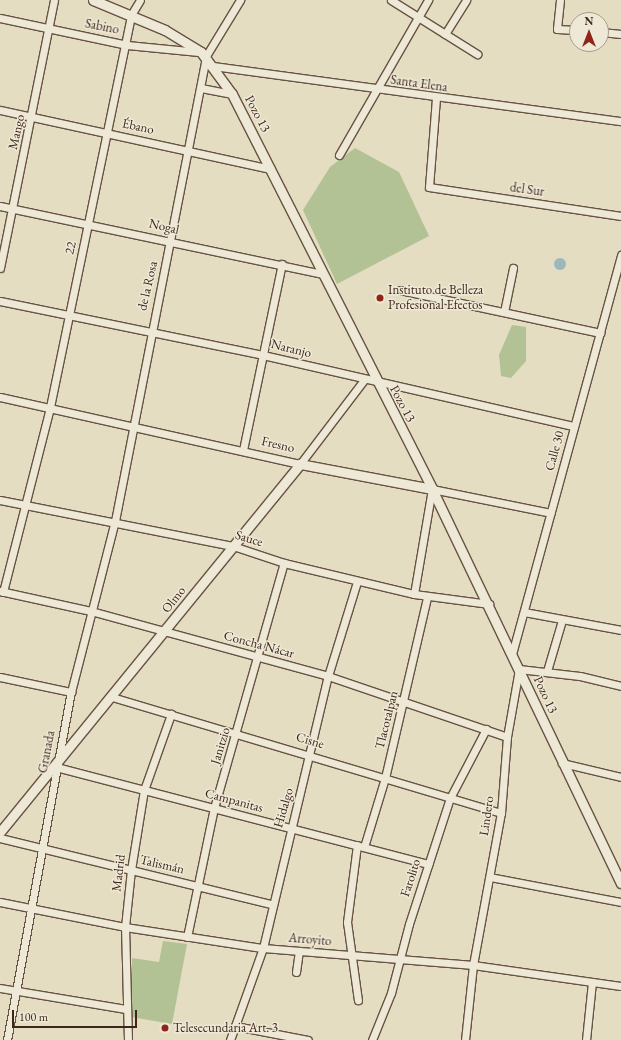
<!DOCTYPE html>
<html>
<head>
<meta charset="utf-8">
<style>
  body { margin:0 }
  #map { position:relative; width:621px; height:1040px; overflow:hidden; background:#e5ddc1; font-family:"EB Garamond",serif }
  div>[style] { position:absolute }
  .green>* { inset:0; background:#b2c295 }
  .water>* { inset:0; background:#9cb8be }
  .round { border-radius:50% }
  .roads { filter:drop-shadow(1px 0 #685243) drop-shadow(-1px 0 #685243) drop-shadow(0 1px #685243) drop-shadow(0 -1px #685243) }
  .minor>* { height:7px; margin:-3.5px; padding:0 3.5px; transform-origin:3.5px; border-radius:3.5px; background:#eee9d7 }
  .secondary>* { height:9px; margin:-4.5px; padding:0 4.5px; transform-origin:4.5px; border-radius:4.5px; background:#eee9d7 }
  .dots>* { width:11px; height:11px; translate:-50% -50%; box-sizing:border-box; border:2px solid #eee9d7; border-radius:50% }
  span { translate:-50% -50%; white-space:nowrap; text-align:center; line-height:1.15; -webkit-text-stroke:3px #eee9d7; paint-order:stroke }
  .street-label { font-size:13px; color:#3f2419 }
  .poi-label { font-size:13px; color:#3f2419 }
  .left { translate:0 -50%; text-align:left }
  .north { position:absolute; left:569px; top:12px; width:40px; height:40px; box-sizing:border-box; background:#eee9d7; border:1px solid #a89a8b; border-radius:50%; rotate:0deg; font-size:11px; font-weight:700; line-height:16px; text-align:center; color:#3f2419 }
  .north::after { content:''; display:block; margin:auto; width:14px; height:18px; background:#8f2418; clip-path:polygon(50% 0,100% 100%,50% 72%,0 100%) }
  .scale { position:absolute; left:12px; top:1010px; width:125px; height:18px; box-sizing:border-box; border:2px solid #3f2419; border-top:0; padding-left:5px; font-size:12px; line-height:14px; white-space:nowrap; color:#3f2419; -webkit-text-stroke:3px #eee9d7; paint-order:stroke }
</style>
</head>
<body>
<div id="map">
  <div class="green">
    <i style="clip-path:polygon(355px 148px,399px 172px,429px 236px,337px 284px,303px 210px,330px 167px)"></i>
    <i style="clip-path:polygon(512px 325px,526px 327px,526px 361px,511px 378px,501px 376px,499px 355px)"></i>
    <i style="clip-path:polygon(163px 941px,187px 944px,172px 1024px,131px 1017px,132px 958px,159px 962px)"></i>
  </div>
  <div class="water">
    <i class="round" style="left:554px;top:258px;width:12px;height:12px"></i>
  </div>
  <div class="roads">
    <div class="minor">
      <i style="left:391px;top:0;width:102px;rotate:32.1deg"></i>
      <i style="left:560px;top:0;width:29px;rotate:96deg"></i>
      <i style="left:557px;top:29px;width:20px;rotate:3deg"></i>
      <i style="left:0;top:18px;width:130px;rotate:12deg"></i>
      <i style="left:127px;top:45px;width:72px;rotate:5.6deg"></i>
      <i style="left:601px;top:32px;width:20px;rotate:6deg"></i>
      <i style="left:445px;top:34px;width:40px;rotate:-58deg"></i>
      <i style="left:213px;top:66px;width:412px;rotate:7.7deg"></i>
      <i style="left:201px;top:88px;width:32px;rotate:11deg"></i>
      <i style="left:436px;top:98px;width:89px;rotate:94.5deg"></i>
      <i style="left:429px;top:187px;width:194px;rotate:8.6deg"></i>
      <i style="left:0;top:110px;width:277px;rotate:12.3deg"></i>
      <i style="left:339px;top:155px;width:179px;rotate:-60.1deg"></i>
      <i style="left:0;top:206px;width:329px;rotate:11.9deg"></i>
      <i style="left:0;top:268px;width:273px;rotate:-78.6deg"></i>
      <i style="left:400px;top:290px;width:205px;rotate:12.1deg"></i>
      <i style="left:0;top:301px;width:268px;rotate:11.6deg"></i>
      <i style="left:263px;top:355px;width:319px;rotate:12.9deg"></i>
      <i style="left:504px;top:312px;width:45px;rotate:-78.4deg"></i>
      <i style="left:0;top:397px;width:307px;rotate:12.6deg"></i>
      <i style="left:300px;top:464px;width:106px;rotate:-52.7deg"></i>
      <i style="left:243px;top:450px;width:190px;rotate:-78.2deg"></i>
      <i style="left:0;top:500px;width:237px;rotate:11.2deg"></i>
      <i style="left:233px;top:546px;width:54px;rotate:18.4deg"></i>
      <i style="left:284px;top:563px;width:134px;rotate:13.4deg"></i>
      <i style="left:414px;top:594px;width:76px;rotate:7.6deg"></i>
      <i style="left:0;top:591px;width:93px;rotate:12.4deg"></i>
      <i style="left:91px;top:611px;width:246px;rotate:15.3deg"></i>
      <i style="left:328px;top:676px;width:189px;rotate:18.8deg"></i>
      <i style="left:3px;top:592px;width:191px;rotate:-75.7deg"></i>
      <i style="left:50px;top:407px;width:400px;rotate:-78.3deg"></i>
      <i style="left:131px;top:15px;width:17px;rotate:-59deg"></i>
      <i style="left:414px;top:594px;width:107px;rotate:-80.3deg"></i>
      <i style="left:432px;top:489px;width:121px;rotate:11.4deg"></i>
      <i style="left:524px;top:612px;width:99px;rotate:10.5deg"></i>
      <i style="left:512px;top:654px;width:414px;rotate:-74.7deg"></i>
      <i style="left:547px;top:671px;width:53px;rotate:-73.6deg"></i>
      <i style="left:0;top:677px;width:73px;rotate:11.9deg"></i>
      <i style="left:112px;top:697px;width:406px;rotate:16.6deg"></i>
      <i style="left:562px;top:763px;width:61px;rotate:13.3deg"></i>
      <i style="left:56px;top:767px;width:385px;rotate:14.6deg"></i>
      <i style="left:0;top:838px;width:279px;rotate:13.7deg"></i>
      <i style="left:357px;top:845px;width:78px;rotate:97.4deg"></i>
      <i style="left:347px;top:922px;width:79px;rotate:82deg"></i>
      <i style="left:364px;top:847px;width:72px;rotate:-73.1deg"></i>
      <i style="left:385px;top:778px;width:186px;rotate:-76.9deg"></i>
      <i style="left:490px;top:877px;width:133px;rotate:10.8deg"></i>
      <i style="left:0;top:902px;width:127px;rotate:11.3deg"></i>
      <i style="left:125px;top:927px;width:140px;rotate:8.7deg"></i>
      <i style="left:263px;top:948px;width:211px;rotate:4.6deg"></i>
      <i style="left:473px;top:965px;width:149px;rotate:8.1deg"></i>
      <i style="left:187px;top:937px;width:132px;rotate:-78.2deg"></i>
      <i style="left:214px;top:808px;width:255px;rotate:-74.1deg"></i>
      <i style="left:296px;top:972px;width:21px;rotate:-82deg"></i>
      <i style="left:0;top:988px;width:127px;rotate:9.5deg"></i>
      <i style="left:235px;top:1026px;width:74px;rotate:10.9deg"></i>
      <i style="left:7px;top:1040px;width:354px;rotate:-79.6deg"></i>
      <i style="left:71px;top:692px;width:177px;rotate:-75.6deg"></i>
      <i style="left:115px;top:521px;width:474px;rotate:-78.9deg"></i>
      <i style="left:206px;top:56px;width:66px;rotate:-58.7deg"></i>
      <i style="left:128px;top:1040px;width:113px;rotate:-91.5deg"></i>
      <i style="left:125px;top:927px;width:57px;rotate:-84deg"></i>
      <i style="left:131px;top:870px;width:81px;rotate:-80.8deg"></i>
      <i style="left:144px;top:790px;width:81px;rotate:-70.4deg"></i>
      <i style="left:230px;top:1040px;width:98px;rotate:-70.3deg"></i>
      <i style="left:263px;top:948px;width:280px;rotate:-76.6deg"></i>
      <i style="left:328px;top:676px;width:98px;rotate:-72.9deg"></i>
      <i style="left:372px;top:1040px;width:51px;rotate:-68deg"></i>
      <i style="left:391px;top:993px;width:71px;rotate:-75.4deg"></i>
      <i style="left:409px;top:924px;width:133px;rotate:-72deg"></i>
      <i style="left:450px;top:798px;width:78px;rotate:-62.4deg"></i>
      <i style="left:465px;top:1040px;width:75px;rotate:-83.9deg"></i>
      <i style="left:473px;top:965px;width:155px;rotate:-79.6deg"></i>
      <i style="left:501px;top:813px;width:76px;rotate:-85.5deg"></i>
      <i style="left:507px;top:737px;width:69px;rotate:-80deg"></i>
      <i style="left:519px;top:669px;width:61px;rotate:6.5deg"></i>
      <i style="left:580px;top:676px;width:42px;rotate:13.7deg"></i>
      <i style="left:586px;top:1040px;width:58px;rotate:-84.1deg"></i>
    </div>
    <div class="secondary">
      <i style="left:93px;top:0;width:78px;rotate:22.6deg"></i>
      <i style="left:165px;top:30px;width:42px;rotate:31.4deg"></i>
      <i style="left:201px;top:52px;width:52px;rotate:53.6deg"></i>
      <i style="left:232px;top:94px;width:443px;rotate:63.1deg"></i>
      <i style="left:432px;top:489px;width:437px;rotate:64.4deg"></i>
      <i style="left:0;top:832px;width:475px;rotate:-50.8deg"></i>
      <i style="left:300px;top:464px;width:134px;rotate:10.7deg"></i>
    </div>
  </div>
  <div class="dots">
    <i style="left:380px;top:298px;background:#8f2418"></i>
    <i style="left:165px;top:1028px;background:#8f2418"></i>
  </div>
  <div class="street-label">
    <span style="left:102px;top:27px;rotate:11deg">Sabino</span>
    <span style="left:419px;top:84px;rotate:8deg">Santa Elena</span>
    <span style="left:257px;top:114px;rotate:62deg">Pozo 13</span>
    <span style="left:138px;top:127px;rotate:12deg">Ébano</span>
    <span style="left:17px;top:132px;rotate:-77deg">Mango</span>
    <span style="left:527px;top:190px;rotate:8deg">del Sur</span>
    <span style="left:164px;top:227px;rotate:13deg">Nogal</span>
    <span style="left:71px;top:248px;rotate:-77deg">22</span>
    <span style="left:148px;top:286px;rotate:-77deg">de la Rosa</span>
    <span style="left:291px;top:349px;rotate:14deg">Naranjo</span>
    <span style="left:402px;top:404px;rotate:62deg">Pozo 13</span>
    <span style="left:278px;top:445px;rotate:13deg">Fresno</span>
    <span style="left:555px;top:451px;rotate:-75deg">Calle 30</span>
    <span style="left:249px;top:539px;rotate:17deg">Sauce</span>
    <span style="left:174px;top:600px;rotate:-52deg">Olmo</span>
    <span style="left:259px;top:645px;rotate:15deg">Concha Nácar</span>
    <span style="left:545px;top:695px;rotate:65deg">Pozo 13</span>
    <span style="left:387px;top:720px;rotate:-76deg">Tlacotalpan</span>
    <span style="left:310px;top:741px;rotate:17deg">Cisne</span>
    <span style="left:221px;top:746px;rotate:-73deg">Janitzio</span>
    <span style="left:47px;top:752px;rotate:-79deg">Granada</span>
    <span style="left:234px;top:801px;rotate:15deg">Campanitas</span>
    <span style="left:284px;top:808px;rotate:-74deg">Hidalgo</span>
    <span style="left:487px;top:816px;rotate:-82deg">Lindero</span>
    <span style="left:162px;top:865px;rotate:13deg">Talismán</span>
    <span style="left:119px;top:873px;rotate:-83deg">Madrid</span>
    <span style="left:411px;top:878px;rotate:-72deg">Farolito</span>
    <span style="left:310px;top:940px;rotate:5deg">Arroyito</span>
  </div>
  <div class="poi-label">
    <span class="left" style="left:388px;top:298px">Instituto de Belleza<br>Profesional Efectos</span>
    <span class="left" style="left:173px;top:1028px">Telesecundaria Art. 3</span>
  </div>
  <div class="north">N</div>
  <div class="scale">100 m</div>
</div>
</body>
</html>
